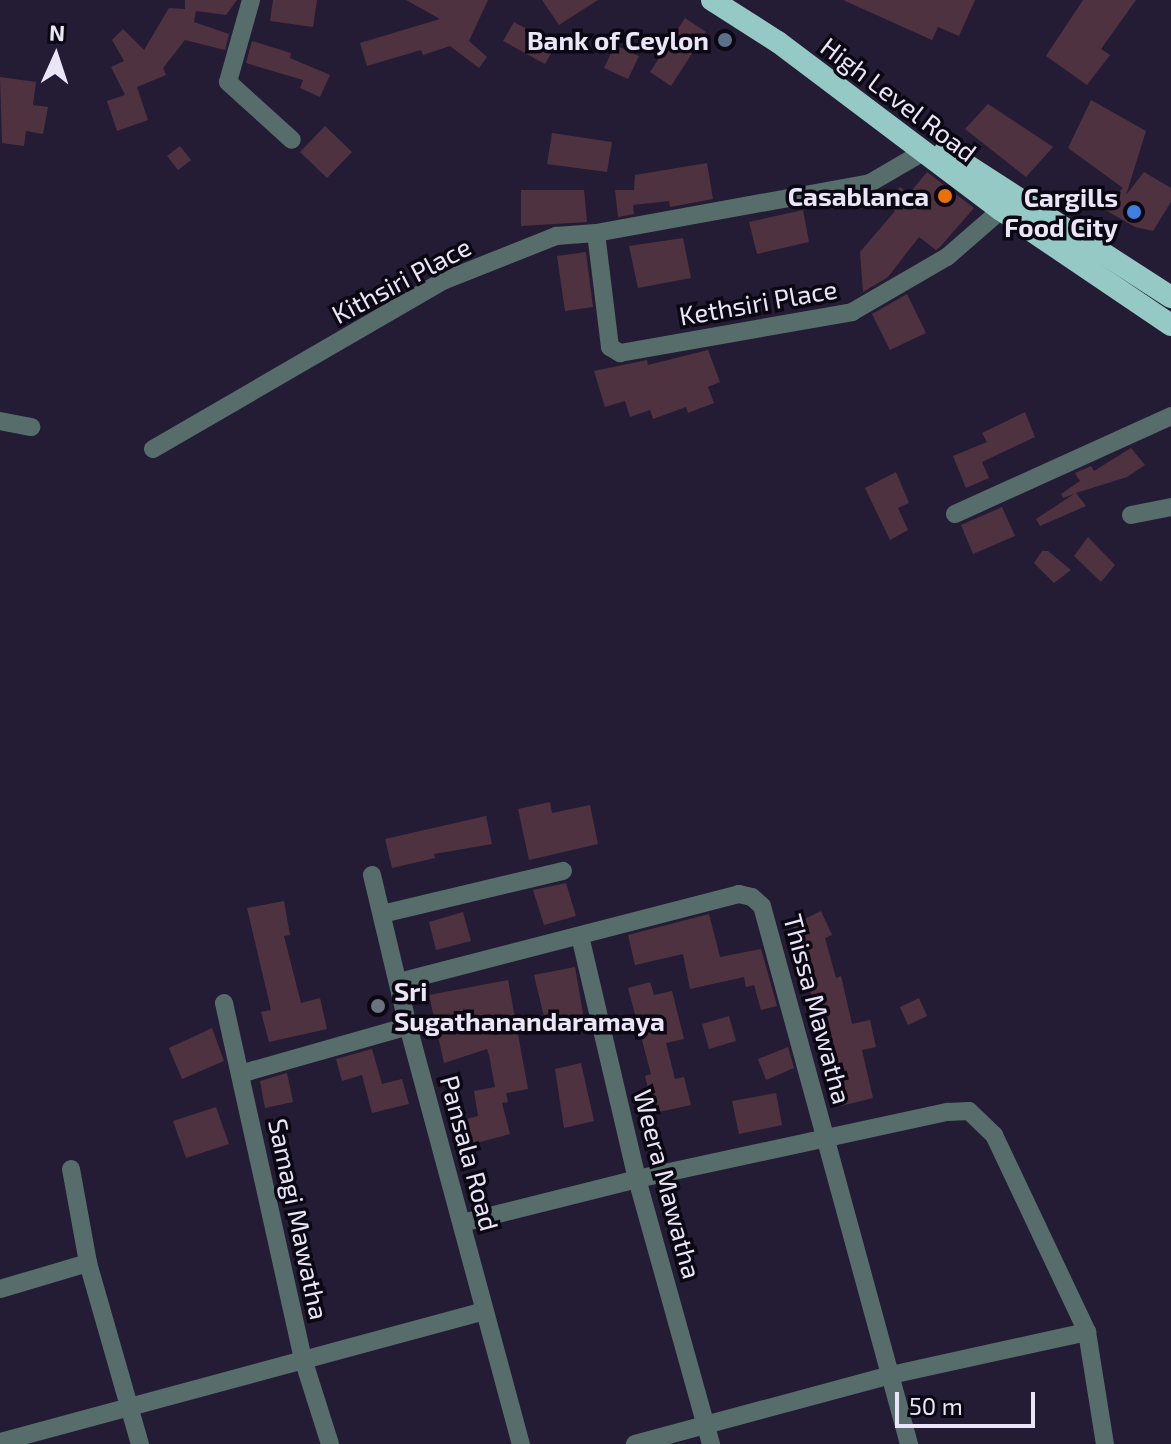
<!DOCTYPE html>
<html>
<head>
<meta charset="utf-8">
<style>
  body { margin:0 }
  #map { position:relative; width:1171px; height:1444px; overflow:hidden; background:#241c34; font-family:"Exo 2",sans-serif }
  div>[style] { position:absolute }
  .building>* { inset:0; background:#4f3240 }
  .minor>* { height:18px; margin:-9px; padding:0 9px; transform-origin:9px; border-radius:9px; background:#576d6b }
  .trunk>* { height:22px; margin:-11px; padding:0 11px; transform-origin:11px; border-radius:11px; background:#95c9c5 }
  .dots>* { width:22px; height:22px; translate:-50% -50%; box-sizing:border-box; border:4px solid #0c0813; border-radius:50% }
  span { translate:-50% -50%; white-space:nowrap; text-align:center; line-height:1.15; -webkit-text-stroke:7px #0c0813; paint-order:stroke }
  .poi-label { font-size:26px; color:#eae6f7; font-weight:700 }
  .right { translate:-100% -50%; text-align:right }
  .left { translate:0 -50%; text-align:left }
  .street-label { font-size:26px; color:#eae6f7 }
  .north { position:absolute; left:16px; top:16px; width:80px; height:80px; -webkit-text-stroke:6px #0c0813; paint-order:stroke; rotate:3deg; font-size:22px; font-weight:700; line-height:32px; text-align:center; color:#eae6f7 }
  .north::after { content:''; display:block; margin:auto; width:28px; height:36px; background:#eae6f7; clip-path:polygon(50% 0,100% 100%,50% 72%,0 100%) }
  .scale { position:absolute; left:895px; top:1392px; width:140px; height:36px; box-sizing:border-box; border:4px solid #eae6f7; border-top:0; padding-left:10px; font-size:24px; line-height:28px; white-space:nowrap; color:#eae6f7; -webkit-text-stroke:6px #0c0813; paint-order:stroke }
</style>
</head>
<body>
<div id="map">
  <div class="building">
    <i style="clip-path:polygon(185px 0,237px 0,226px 15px,196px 11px,194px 22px,229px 34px,225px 50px,185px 40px,163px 68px,166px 75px,137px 87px,148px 120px,117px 131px,107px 101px,125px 95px,111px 67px,124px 61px,112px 40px,123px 29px,144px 50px,169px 8px,185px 9px)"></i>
    <i style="clip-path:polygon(273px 0,317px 0,313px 27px,270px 21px)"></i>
    <i style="clip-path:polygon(406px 0,488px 0,469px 41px,487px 57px,479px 68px,450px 46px,423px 55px,421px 50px,367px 66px,360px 43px,440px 19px)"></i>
    <i style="clip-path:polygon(542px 0,598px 0,559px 25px)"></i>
    <i style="clip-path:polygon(843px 0,975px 0,959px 36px,938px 27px,932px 40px)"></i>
    <i style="clip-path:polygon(1083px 0,1136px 0,1101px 49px,1110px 55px,1087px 85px,1046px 56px)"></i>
    <i style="clip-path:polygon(685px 18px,706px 32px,671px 86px,650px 72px)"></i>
    <i style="clip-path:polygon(514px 22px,556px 45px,545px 64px,503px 41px)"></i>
    <i style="clip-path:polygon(252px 41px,291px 53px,290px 58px,330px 75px,320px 97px,300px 88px,303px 80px,246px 63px)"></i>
    <i style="clip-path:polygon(615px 45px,639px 56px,628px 79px,604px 68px)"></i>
    <i style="clip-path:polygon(0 77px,36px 82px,33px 105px,48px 107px,43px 134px,26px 131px,24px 146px,2px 143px)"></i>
    <i style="clip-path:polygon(1091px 100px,1146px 131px,1126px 195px,1144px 172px,1171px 188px,1171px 202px,1153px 231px,1135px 227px,1102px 208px,1123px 188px,1068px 148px)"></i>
    <i style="clip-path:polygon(988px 104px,1053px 147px,1026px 177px,965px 129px)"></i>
    <i style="clip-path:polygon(325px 126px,352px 152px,327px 178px,300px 152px)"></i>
    <i style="clip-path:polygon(552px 133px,612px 142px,607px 172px,547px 164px)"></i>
    <i style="clip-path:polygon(180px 146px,191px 160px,178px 170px,167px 156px)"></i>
    <i style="clip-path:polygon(707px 163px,713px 199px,670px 207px,669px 201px,633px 205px,634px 214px,618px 217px,615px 190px,634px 190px,635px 175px)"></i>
    <i style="clip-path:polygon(927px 172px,974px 208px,940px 247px,936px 250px,919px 237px,888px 277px,863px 292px,860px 252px,895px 211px,887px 204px,900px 187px,909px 194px)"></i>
    <i style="clip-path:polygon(521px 190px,584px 190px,587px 222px,521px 226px)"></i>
    <i style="clip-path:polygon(803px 210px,809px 242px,757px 254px,749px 222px)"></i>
    <i style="clip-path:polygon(683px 238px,691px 278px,638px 288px,629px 246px)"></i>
    <i style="clip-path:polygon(586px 252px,593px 307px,565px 311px,557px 256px)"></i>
    <i style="clip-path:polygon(907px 294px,926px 333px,890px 350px,872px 314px)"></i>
    <i style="clip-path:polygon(708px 350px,720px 382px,708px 387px,714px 403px,688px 413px,686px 407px,653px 419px,650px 410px,630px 417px,625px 401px,605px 407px,594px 371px,647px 360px,648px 365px)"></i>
    <i style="clip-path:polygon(1025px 412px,1035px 437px,982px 462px,989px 478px,966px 488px,953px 456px,987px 442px,982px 433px)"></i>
    <i style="clip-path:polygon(1131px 448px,1145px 465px,1127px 477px,1076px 493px,1086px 506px,1040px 526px,1036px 519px,1074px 494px,1063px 498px,1061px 494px,1080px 481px,1075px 473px,1091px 466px,1094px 471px)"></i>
    <i style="clip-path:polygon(896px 472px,909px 503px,898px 508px,908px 530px,890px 540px,865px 488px)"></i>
    <i style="clip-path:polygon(1002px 507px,1015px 536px,973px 554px,961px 525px)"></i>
    <i style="clip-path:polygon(1088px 537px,1115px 565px,1101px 582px,1074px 556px)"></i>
    <i style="clip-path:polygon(1042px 551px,1048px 551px,1071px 570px,1054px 583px,1034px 563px)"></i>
    <i style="clip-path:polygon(550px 802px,552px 813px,590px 805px,598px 844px,529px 860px,518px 809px)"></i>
    <i style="clip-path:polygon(486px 816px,492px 844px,434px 854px,435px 858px,392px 868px,385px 839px)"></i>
    <i style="clip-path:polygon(566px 883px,576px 916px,544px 925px,533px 890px)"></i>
    <i style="clip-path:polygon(284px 901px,290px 935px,284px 936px,301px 1003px,320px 998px,327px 1029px,269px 1042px,261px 1012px,271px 1010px,247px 908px)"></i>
    <i style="clip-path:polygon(821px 911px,832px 935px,825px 938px,836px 978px,841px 976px,852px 1024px,870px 1020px,876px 1047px,862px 1050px,873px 1098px,841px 1106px,833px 1075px,840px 1074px,826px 1009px,816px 1011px,799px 954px,804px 952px,792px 925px)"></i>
    <i style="clip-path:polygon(463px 912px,471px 941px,436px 950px,429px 922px)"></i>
    <i style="clip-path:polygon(709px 914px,720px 957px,761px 949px,777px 1006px,761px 1010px,754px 985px,746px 987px,744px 977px,690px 989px,683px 954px,635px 965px,628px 935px)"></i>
    <i style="clip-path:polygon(575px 967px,585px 1025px,548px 1033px,534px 975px)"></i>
    <i style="clip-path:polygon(508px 980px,528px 1089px,506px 1093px,508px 1102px,502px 1103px,510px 1134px,473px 1144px,467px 1119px,478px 1116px,474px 1091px,495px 1087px,489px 1055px,487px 1049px,444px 1063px,429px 995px)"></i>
    <i style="clip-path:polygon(650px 982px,654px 995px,672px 991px,684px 1039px,666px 1043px,675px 1079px,684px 1077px,691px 1105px,654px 1113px,645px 1076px,651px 1074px,628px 988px)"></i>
    <i style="clip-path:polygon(919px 998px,927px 1016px,908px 1025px,900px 1007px)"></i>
    <i style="clip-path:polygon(729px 1016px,736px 1041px,709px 1049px,702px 1024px)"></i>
    <i style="clip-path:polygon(212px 1028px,224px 1061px,182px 1079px,169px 1048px)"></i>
    <i style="clip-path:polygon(788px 1047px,794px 1068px,766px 1080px,758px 1059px)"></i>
    <i style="clip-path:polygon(372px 1049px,382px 1084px,402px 1079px,409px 1104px,372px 1113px,362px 1075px,342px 1081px,336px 1059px)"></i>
    <i style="clip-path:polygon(581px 1063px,594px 1121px,564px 1128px,555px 1069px)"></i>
    <i style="clip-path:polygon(287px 1073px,293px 1102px,265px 1108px,260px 1081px)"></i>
    <i style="clip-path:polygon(776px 1093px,782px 1125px,739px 1134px,732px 1101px)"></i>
    <i style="clip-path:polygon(216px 1107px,229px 1144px,186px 1158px,173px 1121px)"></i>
  </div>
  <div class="minor">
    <i style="left:251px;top:0;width:85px;rotate:105.7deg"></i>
    <i style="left:228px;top:82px;width:86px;rotate:42.2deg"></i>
    <i style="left:596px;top:233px;width:115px;rotate:83deg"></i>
    <i style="left:610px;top:347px;width:12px;rotate:31deg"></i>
    <i style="left:620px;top:353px;width:236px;rotate:-10deg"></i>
    <i style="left:852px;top:312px;width:110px;rotate:-30.1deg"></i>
    <i style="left:947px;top:257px;width:72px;rotate:-41deg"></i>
    <i style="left:0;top:421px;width:32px;rotate:11deg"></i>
    <i style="left:153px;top:449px;width:335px;rotate:-30.1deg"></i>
    <i style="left:443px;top:281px;width:122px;rotate:-21.7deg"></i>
    <i style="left:556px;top:236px;width:40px;rotate:-4.3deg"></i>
    <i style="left:596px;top:233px;width:279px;rotate:-10.3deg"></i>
    <i style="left:870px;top:183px;width:61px;rotate:-30.3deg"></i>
    <i style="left:955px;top:514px;width:237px;rotate:-24.4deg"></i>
    <i style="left:1131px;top:515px;width:41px;rotate:-11.3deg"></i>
    <i style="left:372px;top:875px;width:155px;rotate:76.6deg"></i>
    <i style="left:408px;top:1026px;width:433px;rotate:74.9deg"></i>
    <i style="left:382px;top:914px;width:186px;rotate:-13.4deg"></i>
    <i style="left:580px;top:936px;width:250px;rotate:76.8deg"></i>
    <i style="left:637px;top:1179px;width:275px;rotate:74.4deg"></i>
    <i style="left:399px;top:982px;width:351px;rotate:-14.5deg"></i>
    <i style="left:739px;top:894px;width:13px;rotate:13deg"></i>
    <i style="left:752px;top:897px;width:13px;rotate:42deg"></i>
    <i style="left:762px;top:906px;width:558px;rotate:74.72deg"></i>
    <i style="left:224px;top:1003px;width:365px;rotate:77.5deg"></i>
    <i style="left:303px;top:1359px;width:89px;rotate:72.4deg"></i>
    <i style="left:240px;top:1074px;width:175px;rotate:-15.9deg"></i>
    <i style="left:71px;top:1169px;width:96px;rotate:79.7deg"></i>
    <i style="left:88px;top:1263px;width:188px;rotate:74deg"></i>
    <i style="left:462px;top:1223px;width:180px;rotate:-14.1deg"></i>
    <i style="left:637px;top:1179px;width:318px;rotate:-12.2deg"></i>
    <i style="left:948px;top:1112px;width:21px;rotate:-3deg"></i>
    <i style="left:969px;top:1111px;width:35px;rotate:44deg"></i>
    <i style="left:994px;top:1135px;width:218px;rotate:64.7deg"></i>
    <i style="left:1087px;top:1332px;width:113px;rotate:80.9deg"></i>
    <i style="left:0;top:1289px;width:92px;rotate:-16.5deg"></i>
    <i style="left:0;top:1442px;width:502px;rotate:-15.12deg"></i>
    <i style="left:635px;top:1444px;width:265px;rotate:-15.1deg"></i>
    <i style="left:891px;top:1375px;width:201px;rotate:-12.4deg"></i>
  </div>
  <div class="trunk">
    <i style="left:712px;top:0;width:78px;rotate:32.5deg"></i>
    <i style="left:778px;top:42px;width:279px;rotate:37deg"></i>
    <i style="left:1001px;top:210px;width:205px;rotate:34.1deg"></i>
    <i style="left:945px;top:151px;width:269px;rotate:32.9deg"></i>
  </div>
  <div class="dots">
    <i style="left:725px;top:40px;background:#5c6f8a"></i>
    <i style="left:945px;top:196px;background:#e8710a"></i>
    <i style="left:1134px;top:212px;background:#3f7fe0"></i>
    <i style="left:378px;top:1006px;background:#6b7280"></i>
  </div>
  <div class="poi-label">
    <span class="right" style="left:709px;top:40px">Bank of Ceylon</span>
    <span class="right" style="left:929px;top:196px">Casablanca</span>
    <span class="right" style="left:1118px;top:212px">Cargills<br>Food City</span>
    <span class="left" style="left:394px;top:1006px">Sri<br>Sugathanandaramaya</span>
  </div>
  <div class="street-label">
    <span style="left:899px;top:99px;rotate:37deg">High Level Road</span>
    <span style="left:401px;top:280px;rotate:-28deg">Kithsiri Place</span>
    <span style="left:758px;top:302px;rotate:-10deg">Kethsiri Place</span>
    <span style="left:818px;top:1009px;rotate:75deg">Thissa Mawatha</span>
    <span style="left:470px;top:1153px;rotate:75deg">Pansala Road</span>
    <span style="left:668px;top:1184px;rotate:75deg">Weera Mawatha</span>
    <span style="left:299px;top:1219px;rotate:78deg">Samagi Mawatha</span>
  </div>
  <div class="north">N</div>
  <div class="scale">50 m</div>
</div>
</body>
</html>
